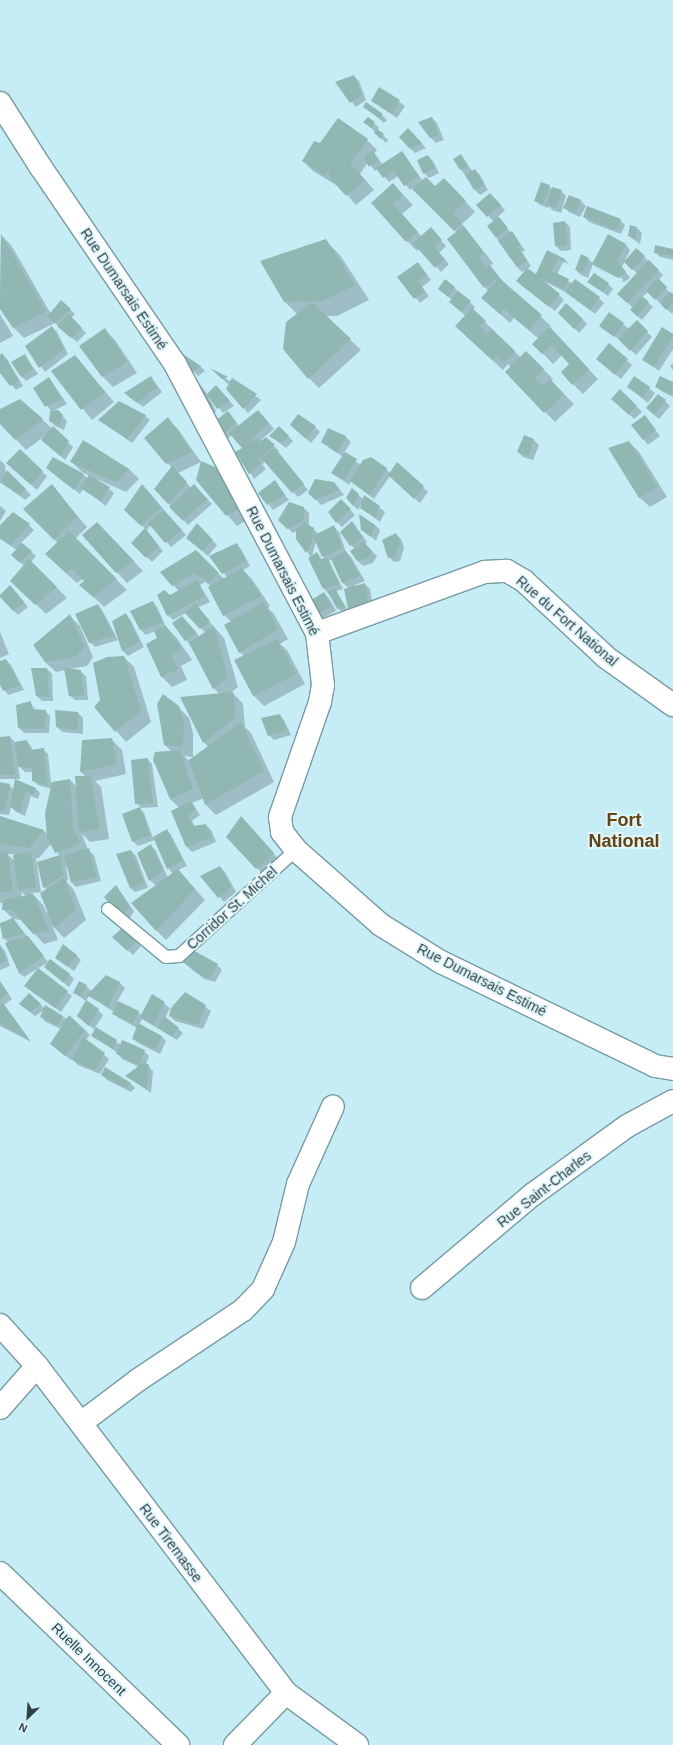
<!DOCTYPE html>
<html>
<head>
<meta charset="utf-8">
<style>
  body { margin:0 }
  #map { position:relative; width:673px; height:1745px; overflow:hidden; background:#c6edf6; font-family:Helvetica,sans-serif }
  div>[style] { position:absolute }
  .shadow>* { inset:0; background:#0003 }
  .building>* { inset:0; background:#90b7b1 }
  .roads { filter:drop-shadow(1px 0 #769ba3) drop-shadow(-1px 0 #769ba3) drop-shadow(0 1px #769ba3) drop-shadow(0 -1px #769ba3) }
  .lane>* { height:12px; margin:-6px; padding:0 6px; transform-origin:6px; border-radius:6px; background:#fff }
  .street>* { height:22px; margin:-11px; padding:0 11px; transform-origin:11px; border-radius:11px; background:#fff }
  span { translate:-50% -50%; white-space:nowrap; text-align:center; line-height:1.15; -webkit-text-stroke:4px #e0f7fd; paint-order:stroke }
  .street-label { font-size:14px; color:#304043 }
  .district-label { font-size:18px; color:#664210; font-weight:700 }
  .north { position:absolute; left:8px; top:1697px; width:40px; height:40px; -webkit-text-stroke:3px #e0f7fd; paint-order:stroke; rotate:205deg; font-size:11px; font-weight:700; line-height:16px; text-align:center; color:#304043 }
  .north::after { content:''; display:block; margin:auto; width:14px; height:18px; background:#304043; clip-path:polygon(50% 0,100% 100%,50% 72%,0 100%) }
</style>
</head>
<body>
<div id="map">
  <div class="shadow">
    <i style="clip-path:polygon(354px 76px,359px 81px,366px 100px,356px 107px,337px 82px)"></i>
    <i style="clip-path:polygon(380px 88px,405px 106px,397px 118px,372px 101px)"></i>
    <i style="clip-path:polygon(364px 106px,382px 115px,387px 120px,384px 123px)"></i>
    <i style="clip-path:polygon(432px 118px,437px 123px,444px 140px,436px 143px,431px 138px)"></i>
    <i style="clip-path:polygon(374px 123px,379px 128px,377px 130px,388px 140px,386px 143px,369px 126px)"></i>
    <i style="clip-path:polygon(408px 130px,426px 148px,415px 153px,410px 148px)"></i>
    <i style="clip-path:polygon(367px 140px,377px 150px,374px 154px,383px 165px,401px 152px,423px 181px,435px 187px,454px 189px,475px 212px,462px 224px,493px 263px,490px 266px,509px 288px,551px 326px,549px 328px,598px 379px,583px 394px,573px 384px,570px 364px,562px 355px,553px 364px,534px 344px,539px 339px,514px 318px,510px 323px,482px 298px,488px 291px,449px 239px,457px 233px,413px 188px,410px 190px,398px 176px,389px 182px,378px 169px,375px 171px,368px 162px,360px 174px,374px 190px,356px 205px,337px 183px,336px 185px,313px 171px,303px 161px,321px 144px)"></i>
    <i style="clip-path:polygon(461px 155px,473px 172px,475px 170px,480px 175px,488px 190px,480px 195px,475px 190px,454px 159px)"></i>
    <i style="clip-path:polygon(428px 156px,433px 161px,439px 173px,429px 178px,424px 173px)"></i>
    <i style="clip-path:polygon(393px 184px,413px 205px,402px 214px,422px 237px,435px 234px,446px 246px,439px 253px,449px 264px,441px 272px,420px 249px,417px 251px,407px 241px,372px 203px)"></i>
    <i style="clip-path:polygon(549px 186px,552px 189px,561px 191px,566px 196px,561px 213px,552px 210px,549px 206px,548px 208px,540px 205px,535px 200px)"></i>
    <i style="clip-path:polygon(570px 196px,581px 201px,586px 206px,580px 217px,569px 212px,564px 207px)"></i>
    <i style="clip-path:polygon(495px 199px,505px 210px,498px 217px,525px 250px,522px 252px,531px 266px,527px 269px,536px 276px,547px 252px,564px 259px,569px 264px,563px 262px,557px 275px,599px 298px,604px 303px,595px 314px,566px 292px,545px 282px,564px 300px,555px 311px,523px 286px,527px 269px,522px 272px,517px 267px,496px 237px,494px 222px,478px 205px)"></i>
    <i style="clip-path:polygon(584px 217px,620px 220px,625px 225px,621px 234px,589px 222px)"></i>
    <i style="clip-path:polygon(565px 222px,570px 227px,571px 250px,561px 251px,556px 246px)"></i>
    <i style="clip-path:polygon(637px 228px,642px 233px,640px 244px,629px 236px)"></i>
    <i style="clip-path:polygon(1px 235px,11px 245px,51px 314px,62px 302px,75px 314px,71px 318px,86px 333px,77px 342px,55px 323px,24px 338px,14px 328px,0 307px)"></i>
    <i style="clip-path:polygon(325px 240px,340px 255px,369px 300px,337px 316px,325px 316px,361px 350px,319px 388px,309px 378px,297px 314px,284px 301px)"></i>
    <i style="clip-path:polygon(evenodd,626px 245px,630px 250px,622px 267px,630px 278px,624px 282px,599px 269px,593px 264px,588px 278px,581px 275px,576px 270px,588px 259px,594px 264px,626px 245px,598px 266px,623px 279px,622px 281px,598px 268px,598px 266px)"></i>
    <i style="clip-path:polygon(673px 250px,673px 260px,660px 257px,655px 252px)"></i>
    <i style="clip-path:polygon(644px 257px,663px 275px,658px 280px,673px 296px,673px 312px,672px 314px,648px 292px,642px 297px,653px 307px,642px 320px,636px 315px,633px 308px,624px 299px,638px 274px,630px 267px)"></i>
    <i style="clip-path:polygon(418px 263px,431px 280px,422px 287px,429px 296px,420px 303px,399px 277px)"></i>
    <i style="clip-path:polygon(446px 280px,475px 307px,473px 310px,521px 358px,526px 352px,553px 379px,551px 381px,574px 404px,555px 422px,506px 372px,511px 367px,508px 364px,503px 370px,466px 336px,466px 316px,455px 307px,450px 302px,452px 300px,439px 289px)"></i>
    <i style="clip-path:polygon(588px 282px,608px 284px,613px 289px,608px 296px)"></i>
    <i style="clip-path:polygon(559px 313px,582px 319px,587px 324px,579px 333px)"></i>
    <i style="clip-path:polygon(609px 313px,629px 329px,637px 322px,652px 337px,636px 355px,620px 340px,600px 326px)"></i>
    <i style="clip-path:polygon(0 314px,13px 336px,0 343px)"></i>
    <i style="clip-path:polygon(52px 327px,57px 332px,68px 354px,45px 372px,26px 346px)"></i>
    <i style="clip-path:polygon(105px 330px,115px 340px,137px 373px,113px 387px,103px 377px)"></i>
    <i style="clip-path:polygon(673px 335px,673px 349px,659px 371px,644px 360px)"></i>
    <i style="clip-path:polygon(609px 345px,632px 365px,621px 379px,602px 363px)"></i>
    <i style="clip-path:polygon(2px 354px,7px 359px,23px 386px,16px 390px,0 371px,0 356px)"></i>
    <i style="clip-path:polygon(25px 356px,38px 374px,26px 381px,21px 376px)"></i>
    <i style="clip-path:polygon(75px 356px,114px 402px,92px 420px,52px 371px)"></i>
    <i style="clip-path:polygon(181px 359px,200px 366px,205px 371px,198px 376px)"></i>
    <i style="clip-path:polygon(673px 363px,673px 370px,670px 366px)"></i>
    <i style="clip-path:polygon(214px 371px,231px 382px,233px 380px,261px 400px,248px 413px,244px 408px,231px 382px,228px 384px)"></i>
    <i style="clip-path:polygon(151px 377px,162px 392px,143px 407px,125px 393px)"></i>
    <i style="clip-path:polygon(635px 377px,655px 393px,648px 403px,628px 387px)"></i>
    <i style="clip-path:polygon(660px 377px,673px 383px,673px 397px,661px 391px,656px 386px)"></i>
    <i style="clip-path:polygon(49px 378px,67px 404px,51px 412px,58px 411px,67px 421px,64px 430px,55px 426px,50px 421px,51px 411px,34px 388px)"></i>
    <i style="clip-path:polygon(200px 384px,208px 395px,216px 386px,234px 406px,223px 413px,209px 395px,208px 395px,216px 411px,211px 417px)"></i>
    <i style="clip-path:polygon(620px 390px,642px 412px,634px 419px,613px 399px)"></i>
    <i style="clip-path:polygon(659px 395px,670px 406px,659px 419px,652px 413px)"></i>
    <i style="clip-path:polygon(20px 400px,73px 447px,65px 460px,48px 445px,46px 435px,26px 450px,0 422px,0 410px)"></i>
    <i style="clip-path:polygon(228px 413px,239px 426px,263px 416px,274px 429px,261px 440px,262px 441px,266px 438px,279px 451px,278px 452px,308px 490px,298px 497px,265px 462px,262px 464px,266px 469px,254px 479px,237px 452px,243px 448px,232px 435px,222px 442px,217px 437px)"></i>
    <i style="clip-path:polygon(145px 416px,150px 420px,132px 443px,100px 420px)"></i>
    <i style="clip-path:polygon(644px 416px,660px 436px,648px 445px,633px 425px)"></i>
    <i style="clip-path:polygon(168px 419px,178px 429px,201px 462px,178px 473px,191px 488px,199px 490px,212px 504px,188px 525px,155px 489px,172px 468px,145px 438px)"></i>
    <i style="clip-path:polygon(279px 427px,293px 441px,286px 448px,270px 436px)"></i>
    <i style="clip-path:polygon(315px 427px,320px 432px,311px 443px,297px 430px)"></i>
    <i style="clip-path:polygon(328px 429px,346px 437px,351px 442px,344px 453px,361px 465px,386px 469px,390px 473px,398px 464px,428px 492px,420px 503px,390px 476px,374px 499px,351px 481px,349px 485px,332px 472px,343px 457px,322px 442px)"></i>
    <i style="clip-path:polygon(534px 440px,539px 445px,533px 460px,523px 457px,518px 452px)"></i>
    <i style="clip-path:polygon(84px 441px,129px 469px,139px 479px,126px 492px,97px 479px,114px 493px,106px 506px,83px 489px,80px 494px,47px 468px,83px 474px,88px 479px,90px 476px,82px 472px,72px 462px)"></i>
    <i style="clip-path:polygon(629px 442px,639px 452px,667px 497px,650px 507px,639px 497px)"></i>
    <i style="clip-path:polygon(0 460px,5px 465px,6px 475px,8px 472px,31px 495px,25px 500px,2px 482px,0 484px)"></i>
    <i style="clip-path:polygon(12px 468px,42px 472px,47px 476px,37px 490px)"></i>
    <i style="clip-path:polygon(197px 480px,252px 517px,237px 526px)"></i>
    <i style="clip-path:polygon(275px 482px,289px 500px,273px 510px,260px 493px)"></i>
    <i style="clip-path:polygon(334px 482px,344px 495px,321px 505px,310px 493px)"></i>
    <i style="clip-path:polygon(52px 486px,87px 527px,75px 539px,127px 590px,104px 607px,81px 585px,86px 581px,83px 579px,77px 583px,56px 564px,58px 543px,25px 509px)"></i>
    <i style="clip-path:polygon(352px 489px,364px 500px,365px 497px,385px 512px,380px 522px,362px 508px,362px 503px,358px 510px,347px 498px)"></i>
    <i style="clip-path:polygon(147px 490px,186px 535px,171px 547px,151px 525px,146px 531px,163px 551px,152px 562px,132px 543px,146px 529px,130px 515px)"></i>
    <i style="clip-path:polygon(346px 505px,355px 515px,342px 527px,337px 522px)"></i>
    <i style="clip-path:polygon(1px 506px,6px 511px,0 521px,0 507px)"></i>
    <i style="clip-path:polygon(evenodd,303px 507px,309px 513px,309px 526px,319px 534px,334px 527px,339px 532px,346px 552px,351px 557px,365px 581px,355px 585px,356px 587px,365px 584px,370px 589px,374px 612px,343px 583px,332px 559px,329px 561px,343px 589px,336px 591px,349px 612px,343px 614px,324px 588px,311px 557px,297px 538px,297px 531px,293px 533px,279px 520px,303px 507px,316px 541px,323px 556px,325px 559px,322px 560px,316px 553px,312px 556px,316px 541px)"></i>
    <i style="clip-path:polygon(352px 522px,367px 542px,365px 544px,377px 556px,373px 563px,363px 566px,358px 561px,355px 549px,351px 545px)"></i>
    <i style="clip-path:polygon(29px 525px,34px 530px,21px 543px,36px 556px,31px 562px,67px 598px,46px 614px,11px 580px,24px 566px,13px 555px,17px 550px,0 539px,0 527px)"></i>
    <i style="clip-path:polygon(197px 525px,217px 545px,208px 556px,187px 538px)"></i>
    <i style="clip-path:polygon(375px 525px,380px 530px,376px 541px,368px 534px)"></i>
    <i style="clip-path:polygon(107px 533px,143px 571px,127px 583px,83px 536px)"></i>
    <i style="clip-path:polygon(396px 534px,401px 539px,404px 548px,400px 561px,394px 562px,389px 557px)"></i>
    <i style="clip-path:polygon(236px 544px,241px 549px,250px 566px,243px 570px,252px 579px,270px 606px,268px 608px,274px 614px,288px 639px,280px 644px,287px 650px,305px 684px,264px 706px,254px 696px,235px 660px,244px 656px,240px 652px,231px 622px,224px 615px,211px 586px,205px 582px,200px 585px,210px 602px,197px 608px,224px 638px,238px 687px,229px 694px,233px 693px,243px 704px,245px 727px,251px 733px,274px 782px,216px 815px,206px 805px,204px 798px,192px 803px,200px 815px,192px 821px,195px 827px,206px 825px,211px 830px,216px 842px,192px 852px,187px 847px,180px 808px,170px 799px,172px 752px,165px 745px,178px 707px,189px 718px,193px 733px,193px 757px,184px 756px,189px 761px,208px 747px,204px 742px,220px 695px,214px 688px,191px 646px,173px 623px,186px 622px,200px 637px,206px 633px,186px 613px,173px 620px,168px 615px,170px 596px,179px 591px,173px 585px,206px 561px,224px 579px,227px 577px,210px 556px)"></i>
    <i style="clip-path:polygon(15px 591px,28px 607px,18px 615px,13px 610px)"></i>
    <i style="clip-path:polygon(324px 593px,329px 598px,336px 611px,323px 618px,318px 613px)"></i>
    <i style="clip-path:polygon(153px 602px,157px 607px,166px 627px,176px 637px,192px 660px,181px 666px,187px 680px,172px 687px,162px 677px,147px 645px,158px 639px,155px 631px,146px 635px,141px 630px,132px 612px)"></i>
    <i style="clip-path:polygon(98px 605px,102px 610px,118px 640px,95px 647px,90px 642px)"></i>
    <i style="clip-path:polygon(125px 614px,130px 619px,144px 647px,128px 656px,123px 651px,113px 621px)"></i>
    <i style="clip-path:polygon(70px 616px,80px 626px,93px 657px,87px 666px,70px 669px,80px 671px,86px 676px,88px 700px,75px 700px,69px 695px,65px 670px,56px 672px,45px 662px)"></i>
    <i style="clip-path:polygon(0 632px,9px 654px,0 658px)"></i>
    <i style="clip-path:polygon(124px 657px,134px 667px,151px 722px,126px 742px,96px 707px,101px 701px)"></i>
    <i style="clip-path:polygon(6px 660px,11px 665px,24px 690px,8px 695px,0 683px,0 662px)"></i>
    <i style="clip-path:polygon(47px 669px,52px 674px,53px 701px,42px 701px,37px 696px)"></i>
    <i style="clip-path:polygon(30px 702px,36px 711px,45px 711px,50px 716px,49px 733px,24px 733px,19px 728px)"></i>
    <i style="clip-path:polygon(78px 713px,83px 718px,83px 734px,62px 732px,57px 727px)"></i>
    <i style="clip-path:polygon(279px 715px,284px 720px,291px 735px,274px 740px,269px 735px)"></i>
    <i style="clip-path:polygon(evenodd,10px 737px,16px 743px,26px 741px,31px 746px,33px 751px,43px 749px,48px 754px,51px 783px,70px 780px,77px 787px,86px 777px,81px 772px,112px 740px,122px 750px,126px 774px,95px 781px,101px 787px,109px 839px,90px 842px,82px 834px,88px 850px,94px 855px,101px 881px,76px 887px,71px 882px,67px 865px,66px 866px,68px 880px,66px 881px,74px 890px,86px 920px,64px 938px,52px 925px,58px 940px,44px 944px,22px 920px,13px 919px,48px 962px,24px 977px,19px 973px,9px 943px,4px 938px,0 926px,0 924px,13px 919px,3px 909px,4px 902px,0 903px,0 817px,44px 831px,48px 835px,51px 789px,38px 785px,33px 780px,33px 772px,25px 772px,18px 765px,20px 779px,0 779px,0 738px,10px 737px,51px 844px,60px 856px,44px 887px,47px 890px,48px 912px,47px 913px,43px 905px,32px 893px,41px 892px,36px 858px,39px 858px,51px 844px,10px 737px,7px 854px,14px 854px,15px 861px,7px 854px,10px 737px,21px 892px,26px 896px,22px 897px,21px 892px)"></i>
    <i style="clip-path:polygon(147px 759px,152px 764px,158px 807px,140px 808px,144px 813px,153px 838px,167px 830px,171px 835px,187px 866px,178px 870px,205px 900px,166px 940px,156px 930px,156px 886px,150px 880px,151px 846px,156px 851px,168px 878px,173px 874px,168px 868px,155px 840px,138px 846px,133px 841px,124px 814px,141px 808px,136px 803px)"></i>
    <i style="clip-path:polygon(0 783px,9px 785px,14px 790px,35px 788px,40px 793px,38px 799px,31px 796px,25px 816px,16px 812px,11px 807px,9px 815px,0 814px)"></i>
    <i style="clip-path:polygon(241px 817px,283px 864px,267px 878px,257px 868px)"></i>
    <i style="clip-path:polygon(131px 851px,136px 856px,148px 888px,135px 892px,130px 888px)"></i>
    <i style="clip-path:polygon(220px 867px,225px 872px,236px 892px,224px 902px,202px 876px)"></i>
    <i style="clip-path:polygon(116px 887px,134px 911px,127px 923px,122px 918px)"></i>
    <i style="clip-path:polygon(123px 928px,141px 946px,133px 955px,114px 937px)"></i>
    <i style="clip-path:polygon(0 946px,5px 951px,10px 966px,0 970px)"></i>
    <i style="clip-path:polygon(76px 955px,81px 960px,74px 971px,56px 958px)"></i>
    <i style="clip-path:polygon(181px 959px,217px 965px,222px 970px,215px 982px,204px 979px)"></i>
    <i style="clip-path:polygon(45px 967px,69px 974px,74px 979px,69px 987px)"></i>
    <i style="clip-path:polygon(0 981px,12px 999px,4px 1005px,31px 1042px,0 1026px)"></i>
    <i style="clip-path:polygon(80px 982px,92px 991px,120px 983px,125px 988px,117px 1002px,138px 1012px,142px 1016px,153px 996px,170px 1008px,165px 1018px,183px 1033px,177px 1040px,142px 1019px,139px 1025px,161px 1036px,166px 1041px,160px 1054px,138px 1043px,133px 1038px,137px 1028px,119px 1018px,114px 1013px,114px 1012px,89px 996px,86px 1001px,74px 993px)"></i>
    <i style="clip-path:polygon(31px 991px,67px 992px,72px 996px,61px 1012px)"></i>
    <i style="clip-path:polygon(185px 993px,211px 1011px,203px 1029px,175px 1021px,170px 1016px)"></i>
    <i style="clip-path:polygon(20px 1004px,40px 1004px,44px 1008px,62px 1016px,85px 1030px,90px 1035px,86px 1040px,109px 1059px,100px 1074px,78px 1065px,72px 1059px,71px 1060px,51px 1044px,61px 1029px,46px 1022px,41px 1017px,44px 1010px,35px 1016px)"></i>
    <i style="clip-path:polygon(98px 1010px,103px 1015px,95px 1028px,121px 1045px,144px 1051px,149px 1056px,146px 1064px,153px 1071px,151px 1093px,127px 1076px,139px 1067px,122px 1059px,118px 1053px,93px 1036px,95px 1030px,83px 1021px)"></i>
    <i style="clip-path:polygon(102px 1075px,130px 1083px,135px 1088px,131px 1092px,107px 1080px)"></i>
  </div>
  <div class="building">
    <i style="clip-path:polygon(354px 75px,362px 95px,350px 103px,335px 82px)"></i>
    <i style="clip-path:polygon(379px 87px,400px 100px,392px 114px,371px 101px)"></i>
    <i style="clip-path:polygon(366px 102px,383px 114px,379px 118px,363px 107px)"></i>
    <i style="clip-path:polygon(368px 117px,375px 122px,371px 128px,363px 122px)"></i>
    <i style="clip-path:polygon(432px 117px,439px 135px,430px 138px,418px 122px)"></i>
    <i style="clip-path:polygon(338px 118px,368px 139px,350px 163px,365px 180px,346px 196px,329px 177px,329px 169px,325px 176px,302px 161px,314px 141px,320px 143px)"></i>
    <i style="clip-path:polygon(408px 128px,422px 143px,410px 149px,399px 137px)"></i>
    <i style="clip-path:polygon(377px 129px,384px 134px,381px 139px,374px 133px)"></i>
    <i style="clip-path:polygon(373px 151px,379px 160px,369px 167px,364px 158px)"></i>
    <i style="clip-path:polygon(402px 151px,419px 176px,404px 186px,394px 171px,383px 178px,376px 168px)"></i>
    <i style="clip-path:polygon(461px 154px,468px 166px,460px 170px,453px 159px)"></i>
    <i style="clip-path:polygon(428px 155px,435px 168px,423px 174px,417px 160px)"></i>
    <i style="clip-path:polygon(475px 169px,484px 185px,474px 190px,465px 175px)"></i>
    <i style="clip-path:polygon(426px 177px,435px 186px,444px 178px,466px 201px,453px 213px,462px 223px,454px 231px,412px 189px)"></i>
    <i style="clip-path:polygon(541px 182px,550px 185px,543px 204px,534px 201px)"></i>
    <i style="clip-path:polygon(393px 183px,403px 195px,393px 204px,418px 232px,406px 242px,371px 203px)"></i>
    <i style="clip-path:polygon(552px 187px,562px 190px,556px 208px,546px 205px)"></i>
    <i style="clip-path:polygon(490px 193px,501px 205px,487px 217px,476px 205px)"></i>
    <i style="clip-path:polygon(569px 195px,581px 200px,575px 213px,563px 208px)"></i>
    <i style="clip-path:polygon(587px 206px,621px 219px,616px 230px,583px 217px)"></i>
    <i style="clip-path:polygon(499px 217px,508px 228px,496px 238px,487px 226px)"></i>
    <i style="clip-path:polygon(565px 221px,567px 245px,555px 246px,553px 223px)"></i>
    <i style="clip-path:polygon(630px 225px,637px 227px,635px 239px,628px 236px)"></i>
    <i style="clip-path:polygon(464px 226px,483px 252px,479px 258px,487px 268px,490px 265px,499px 277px,484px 288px,447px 239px)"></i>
    <i style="clip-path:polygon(431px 227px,442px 240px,434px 247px,445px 259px,435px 268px,413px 243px)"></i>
    <i style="clip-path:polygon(512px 231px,521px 245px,518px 247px,527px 261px,517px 267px,498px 241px)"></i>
    <i style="clip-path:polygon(1px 234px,46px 312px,13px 328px,0 309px)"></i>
    <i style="clip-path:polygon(608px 234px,626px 244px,617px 261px,626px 272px,618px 278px,592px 264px)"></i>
    <i style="clip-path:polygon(326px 239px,355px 285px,322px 301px,284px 302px,260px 261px)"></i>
    <i style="clip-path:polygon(655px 245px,673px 249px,673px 256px,654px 253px)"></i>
    <i style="clip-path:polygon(636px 248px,645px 256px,632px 270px,624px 262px)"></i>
    <i style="clip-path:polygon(547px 250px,565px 259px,564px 261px,558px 258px,552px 271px,569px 279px,564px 289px,540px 278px,560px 294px,549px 307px,516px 281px,527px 268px,536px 274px)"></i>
    <i style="clip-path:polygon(581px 254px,589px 258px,583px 273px,575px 270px)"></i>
    <i style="clip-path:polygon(649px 260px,659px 270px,627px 303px,617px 294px)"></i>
    <i style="clip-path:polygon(418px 262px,427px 275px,418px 281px,425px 291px,414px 299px,397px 277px)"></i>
    <i style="clip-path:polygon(594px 273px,609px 283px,603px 292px,587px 282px)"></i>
    <i style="clip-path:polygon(499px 278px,542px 315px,529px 330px,504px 309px,500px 314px,481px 298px)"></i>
    <i style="clip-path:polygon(658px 278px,667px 287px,655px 300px,646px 291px)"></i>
    <i style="clip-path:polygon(445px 279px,455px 287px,448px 297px,438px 289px)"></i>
    <i style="clip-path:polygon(575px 279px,600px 297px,590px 310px,565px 292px)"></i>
    <i style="clip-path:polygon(458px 291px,471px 301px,462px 312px,449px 302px)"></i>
    <i style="clip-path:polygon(670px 292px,673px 294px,673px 302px,666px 310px,660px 303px)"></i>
    <i style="clip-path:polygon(642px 296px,649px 302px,637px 316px,630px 310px)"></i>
    <i style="clip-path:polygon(61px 300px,71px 309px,55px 322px,47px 317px)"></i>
    <i style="clip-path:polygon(312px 302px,351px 339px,308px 379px,283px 349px,286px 322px)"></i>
    <i style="clip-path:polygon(566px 303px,583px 319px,574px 329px,558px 313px)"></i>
    <i style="clip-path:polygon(472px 308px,486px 321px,479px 326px,488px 334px,492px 329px,515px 351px,505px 362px,497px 355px,492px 360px,455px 326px)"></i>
    <i style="clip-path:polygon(609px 312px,624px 323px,614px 337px,599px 326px)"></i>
    <i style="clip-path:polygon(69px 314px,82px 328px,71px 338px,57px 326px)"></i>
    <i style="clip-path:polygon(637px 320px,648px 331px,630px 351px,618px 339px)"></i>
    <i style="clip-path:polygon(52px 326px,64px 349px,39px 368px,25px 346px)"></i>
    <i style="clip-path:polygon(550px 327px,589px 369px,572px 385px,561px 372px,569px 364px,552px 345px,542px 354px,532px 344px)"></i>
    <i style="clip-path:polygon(662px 327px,673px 334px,673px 336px,654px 367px,642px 360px)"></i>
    <i style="clip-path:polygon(105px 328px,127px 362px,102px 377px,79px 346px)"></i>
    <i style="clip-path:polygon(609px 343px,628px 359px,615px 375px,596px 359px)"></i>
    <i style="clip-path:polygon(526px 351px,544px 369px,534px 378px,543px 386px,550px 379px,564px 394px,544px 413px,505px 372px)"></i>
    <i style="clip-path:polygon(2px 353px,19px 381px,10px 386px,0 373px,0 355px)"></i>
    <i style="clip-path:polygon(25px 354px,33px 369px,21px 377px,11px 362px)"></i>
    <i style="clip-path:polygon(75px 355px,105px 392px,81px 410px,51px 371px)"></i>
    <i style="clip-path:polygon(184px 355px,201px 366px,192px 372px,179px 359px)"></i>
    <i style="clip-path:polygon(210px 368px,228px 377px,222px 379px)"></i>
    <i style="clip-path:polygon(151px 376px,157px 387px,137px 403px,124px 393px)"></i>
    <i style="clip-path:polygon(634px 376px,650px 387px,643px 398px,627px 387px)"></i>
    <i style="clip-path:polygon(660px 376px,673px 382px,671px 394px,655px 387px)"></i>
    <i style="clip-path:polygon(49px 377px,62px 399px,45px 407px,33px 388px)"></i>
    <i style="clip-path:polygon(232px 378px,257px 394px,243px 409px,226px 389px)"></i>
    <i style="clip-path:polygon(199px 383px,212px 406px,205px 413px,192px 391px)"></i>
    <i style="clip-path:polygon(216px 385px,230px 401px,217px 409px,207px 394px)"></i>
    <i style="clip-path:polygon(620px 389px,637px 406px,629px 415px,611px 399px)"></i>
    <i style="clip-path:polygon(658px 394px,666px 400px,654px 415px,646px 408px)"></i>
    <i style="clip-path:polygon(20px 399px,43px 419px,15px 440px,0 424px,0 409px)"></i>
    <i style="clip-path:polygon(119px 401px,146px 415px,127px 439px,98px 420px)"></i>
    <i style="clip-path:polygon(58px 410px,63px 415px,59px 425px,49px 421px,50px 411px)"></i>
    <i style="clip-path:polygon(258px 410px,269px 423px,244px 446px,257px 438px,260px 442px,266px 437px,275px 445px,258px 459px,262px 463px,249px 474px,235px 452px,242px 448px,229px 433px)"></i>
    <i style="clip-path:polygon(228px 411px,237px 423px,216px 438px,210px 425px)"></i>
    <i style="clip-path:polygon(298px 414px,316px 426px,306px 439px,290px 425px)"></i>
    <i style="clip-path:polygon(645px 415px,656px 430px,643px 440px,631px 425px)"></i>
    <i style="clip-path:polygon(168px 417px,192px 452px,166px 464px,144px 438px)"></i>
    <i style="clip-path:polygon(53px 426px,69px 441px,60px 456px,41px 440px)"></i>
    <i style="clip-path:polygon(279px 426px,289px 436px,281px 443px,269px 436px)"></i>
    <i style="clip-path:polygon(328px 428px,346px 436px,337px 453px,321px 442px)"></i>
    <i style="clip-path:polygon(524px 435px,534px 439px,528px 456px,517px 452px)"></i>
    <i style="clip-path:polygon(83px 440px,129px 469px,116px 482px,70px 462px)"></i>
    <i style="clip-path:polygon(629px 441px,657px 487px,639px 498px,608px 448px)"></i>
    <i style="clip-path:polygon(275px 448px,304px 484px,292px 493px,261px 458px)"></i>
    <i style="clip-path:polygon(20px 449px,43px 471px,31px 485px,6px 463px)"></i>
    <i style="clip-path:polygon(345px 452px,357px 459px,344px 481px,331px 473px)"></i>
    <i style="clip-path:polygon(53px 457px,84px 474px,74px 490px,46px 468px)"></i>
    <i style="clip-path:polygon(371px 457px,387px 468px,369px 495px,350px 481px,363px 460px)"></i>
    <i style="clip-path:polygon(201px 461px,224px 471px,243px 507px,226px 516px,196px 480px)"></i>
    <i style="clip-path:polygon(397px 462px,424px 486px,414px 499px,388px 475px)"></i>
    <i style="clip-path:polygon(172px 466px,187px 482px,168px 504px,154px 489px)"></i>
    <i style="clip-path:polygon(7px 470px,26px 489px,19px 495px,1px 483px)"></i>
    <i style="clip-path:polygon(89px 475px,110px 487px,101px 501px,80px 488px)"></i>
    <i style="clip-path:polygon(315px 479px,334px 482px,339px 490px,315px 500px,308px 493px)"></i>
    <i style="clip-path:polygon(275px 480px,285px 495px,267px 505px,258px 493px)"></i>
    <i style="clip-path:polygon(52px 484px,77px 516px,54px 540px,23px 509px)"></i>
    <i style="clip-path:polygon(142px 484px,161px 507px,141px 526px,124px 510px)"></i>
    <i style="clip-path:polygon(194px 484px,207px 499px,183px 521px,169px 507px)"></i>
    <i style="clip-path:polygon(352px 488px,359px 494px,353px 506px,346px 498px)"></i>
    <i style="clip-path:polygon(364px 495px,380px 506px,375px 518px,360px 508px)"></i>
    <i style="clip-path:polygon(341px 499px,351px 509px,336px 523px,328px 512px)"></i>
    <i style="clip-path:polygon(289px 502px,304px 507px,304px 520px,287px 529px,278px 520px)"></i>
    <i style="clip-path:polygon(163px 510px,182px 530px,165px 543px,148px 523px)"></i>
    <i style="clip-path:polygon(13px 512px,30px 524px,11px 545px,0 538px,0 525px)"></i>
    <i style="clip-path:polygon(359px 514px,375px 525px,371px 537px,361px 530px)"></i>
    <i style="clip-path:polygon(352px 521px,363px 537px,350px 546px,340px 532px)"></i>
    <i style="clip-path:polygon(97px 522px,134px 561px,116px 573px,82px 535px)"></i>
    <i style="clip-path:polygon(197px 523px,213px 540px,202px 551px,186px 538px)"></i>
    <i style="clip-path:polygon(305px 523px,314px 528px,312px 542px,306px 553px,296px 539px,296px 530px)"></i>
    <i style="clip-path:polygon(334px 525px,342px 548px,322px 557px,313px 536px)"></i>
    <i style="clip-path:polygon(145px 528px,159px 546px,146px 558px,131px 543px)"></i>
    <i style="clip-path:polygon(69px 531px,117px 579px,93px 597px,79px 585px,84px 581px,72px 569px,66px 573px,45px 554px)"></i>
    <i style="clip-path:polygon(396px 533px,400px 543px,395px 556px,388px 558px,382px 540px)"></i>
    <i style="clip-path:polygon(364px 542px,372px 551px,368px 558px,357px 561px,350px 551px)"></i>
    <i style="clip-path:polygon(22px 543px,32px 551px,20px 563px,11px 555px)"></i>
    <i style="clip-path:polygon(237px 543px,246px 561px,222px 574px,209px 556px)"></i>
    <i style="clip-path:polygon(196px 550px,219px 573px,209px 582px,194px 573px,172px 586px,160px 572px)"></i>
    <i style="clip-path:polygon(346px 551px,360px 576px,342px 583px,331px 559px)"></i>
    <i style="clip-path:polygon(317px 552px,321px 559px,327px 557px,339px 584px,323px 589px,308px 558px)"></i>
    <i style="clip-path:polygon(29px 559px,57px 587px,35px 605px,10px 581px)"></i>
    <i style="clip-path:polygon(242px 568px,261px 596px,223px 616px,208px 587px)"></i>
    <i style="clip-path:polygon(197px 580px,205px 596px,167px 616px,157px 595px,164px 590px,170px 595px)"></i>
    <i style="clip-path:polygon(365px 583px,369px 607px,349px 614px,344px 589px)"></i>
    <i style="clip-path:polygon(10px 585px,24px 602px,13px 611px,0 597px,0 595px)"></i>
    <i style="clip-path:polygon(335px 588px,345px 607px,337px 609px,328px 592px)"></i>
    <i style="clip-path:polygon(324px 592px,331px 606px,318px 614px,310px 601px)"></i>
    <i style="clip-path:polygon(153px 601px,163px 622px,140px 630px,130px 611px)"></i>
    <i style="clip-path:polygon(264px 602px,278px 629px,239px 653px,224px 625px)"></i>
    <i style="clip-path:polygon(195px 603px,210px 621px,200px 629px,185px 613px)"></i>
    <i style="clip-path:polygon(98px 604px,114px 635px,89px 643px,75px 614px)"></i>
    <i style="clip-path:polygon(126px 613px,139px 642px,122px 651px,112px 621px)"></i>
    <i style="clip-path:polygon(70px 614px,84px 646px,77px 656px,45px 662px,33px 645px)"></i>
    <i style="clip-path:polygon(182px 616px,197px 633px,185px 641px,172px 623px)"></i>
    <i style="clip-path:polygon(166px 626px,182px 649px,171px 656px,178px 669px,161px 677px,146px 644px,157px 638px,154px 631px)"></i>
    <i style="clip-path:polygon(214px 626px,228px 677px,213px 689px,189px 643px)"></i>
    <i style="clip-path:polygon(277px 639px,296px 674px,253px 696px,234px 660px)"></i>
    <i style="clip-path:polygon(124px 656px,141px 711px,115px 732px,94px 707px,100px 700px,93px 663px,107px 657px)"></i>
    <i style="clip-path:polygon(6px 659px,20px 685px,3px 691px,0 685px,0 661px)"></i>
    <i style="clip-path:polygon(31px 668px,47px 668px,49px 697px,36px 696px)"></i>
    <i style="clip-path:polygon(64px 668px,81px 670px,84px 695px,69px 696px)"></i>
    <i style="clip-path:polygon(233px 692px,236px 717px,203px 743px,180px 697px)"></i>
    <i style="clip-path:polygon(163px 694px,179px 706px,184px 722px,183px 747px,164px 745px,157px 704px)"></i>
    <i style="clip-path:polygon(31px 701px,32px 709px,46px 710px,44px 729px,18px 728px,16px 705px)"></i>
    <i style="clip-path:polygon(55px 710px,78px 712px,78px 730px,56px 727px)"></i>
    <i style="clip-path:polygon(280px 714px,287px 730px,268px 736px,261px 718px)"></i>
    <i style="clip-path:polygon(241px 722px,264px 771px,205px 805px,189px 760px)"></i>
    <i style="clip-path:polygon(10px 736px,15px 775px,0 775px,0 737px)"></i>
    <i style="clip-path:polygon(112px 738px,117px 764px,80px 772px,82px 740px)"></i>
    <i style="clip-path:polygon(27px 740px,30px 750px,44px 748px,47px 785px,32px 781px,32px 768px,18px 767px,15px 742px)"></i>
    <i style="clip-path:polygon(180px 750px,193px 789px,170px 799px,153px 760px,155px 752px)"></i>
    <i style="clip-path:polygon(148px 758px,153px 803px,135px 804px,131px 760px)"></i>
    <i style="clip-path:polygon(75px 776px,91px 776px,99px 829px,79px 832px)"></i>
    <i style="clip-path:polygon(15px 779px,36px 788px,33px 795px,26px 791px,20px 812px,10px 807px)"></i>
    <i style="clip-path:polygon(70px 779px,73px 828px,80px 843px,55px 853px,47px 837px,45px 813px,52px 782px)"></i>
    <i style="clip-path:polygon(0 782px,10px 784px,5px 810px,0 810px)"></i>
    <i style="clip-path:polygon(191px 801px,196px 809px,188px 816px,193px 826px,206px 824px,211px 837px,186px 847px,171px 811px)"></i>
    <i style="clip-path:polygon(140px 807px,150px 835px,132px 842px,122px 814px)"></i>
    <i style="clip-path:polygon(0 816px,44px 830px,29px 848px,0 844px)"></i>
    <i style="clip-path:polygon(241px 816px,274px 853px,256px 869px,226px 837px)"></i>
    <i style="clip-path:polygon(167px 829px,183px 860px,167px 869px,153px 837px)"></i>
    <i style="clip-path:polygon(151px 844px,163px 871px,149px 881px,137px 853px)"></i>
    <i style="clip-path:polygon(89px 848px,97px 877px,71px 882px,64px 856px)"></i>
    <i style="clip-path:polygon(131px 850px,144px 883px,130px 888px,116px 854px)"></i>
    <i style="clip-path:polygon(0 851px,8px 853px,13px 891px,0 892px)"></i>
    <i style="clip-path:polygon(31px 852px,36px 887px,18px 890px,13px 855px)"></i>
    <i style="clip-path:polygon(60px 855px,64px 875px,43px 888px,37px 862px)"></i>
    <i style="clip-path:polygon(220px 866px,231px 887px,218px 898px,200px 876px)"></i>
    <i style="clip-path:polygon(178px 869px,195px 889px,156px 931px,131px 903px)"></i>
    <i style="clip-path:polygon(64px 878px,76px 910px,54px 928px,40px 893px)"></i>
    <i style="clip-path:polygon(116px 885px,130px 906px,121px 919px,104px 897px)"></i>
    <i style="clip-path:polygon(33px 894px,49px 930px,33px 934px,12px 910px,2px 910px,3px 900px)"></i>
    <i style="clip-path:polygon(13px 918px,24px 933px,3px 939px,0 923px)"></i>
    <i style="clip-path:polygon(123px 927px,137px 940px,127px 951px,112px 937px)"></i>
    <i style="clip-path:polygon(28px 936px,44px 956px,19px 973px,5px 943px)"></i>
    <i style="clip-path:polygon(0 944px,6px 961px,0 963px)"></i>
    <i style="clip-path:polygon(63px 944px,77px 955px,68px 967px,55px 958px)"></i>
    <i style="clip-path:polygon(182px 944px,218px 964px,210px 978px,198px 974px,174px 955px)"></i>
    <i style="clip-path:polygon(50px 959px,70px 974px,64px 983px,44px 967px)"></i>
    <i style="clip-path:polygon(38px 968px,68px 991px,55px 1008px,24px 986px)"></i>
    <i style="clip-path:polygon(106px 975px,120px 982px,108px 1007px,87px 995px)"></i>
    <i style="clip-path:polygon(79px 981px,87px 985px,81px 996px,73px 993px)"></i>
    <i style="clip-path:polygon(0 982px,8px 993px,0 1000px)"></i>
    <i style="clip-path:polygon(185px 992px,206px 1005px,198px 1025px,169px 1016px,171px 1008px)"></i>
    <i style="clip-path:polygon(29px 993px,41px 1004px,30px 1012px,19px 1004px)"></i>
    <i style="clip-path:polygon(152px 994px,165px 1002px,153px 1025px,140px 1017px)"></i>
    <i style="clip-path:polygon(86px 1000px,99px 1009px,89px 1026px,77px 1016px)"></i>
    <i style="clip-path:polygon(118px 1001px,139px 1011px,133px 1024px,112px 1014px)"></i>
    <i style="clip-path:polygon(3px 1003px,29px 1039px,0 1024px,0 1005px)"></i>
    <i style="clip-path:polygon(45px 1005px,63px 1016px,57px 1025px,40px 1017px)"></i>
    <i style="clip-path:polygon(69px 1015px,85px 1030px,65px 1056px,50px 1044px)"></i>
    <i style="clip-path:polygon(164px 1016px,179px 1028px,172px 1036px,158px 1028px)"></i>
    <i style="clip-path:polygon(138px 1023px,162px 1036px,155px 1049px,132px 1039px)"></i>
    <i style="clip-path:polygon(96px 1027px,117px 1040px,113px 1049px,91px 1036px)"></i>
    <i style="clip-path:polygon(83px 1037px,105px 1053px,95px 1070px,72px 1060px)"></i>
    <i style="clip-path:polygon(122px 1040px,145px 1050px,139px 1065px,116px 1054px)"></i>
    <i style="clip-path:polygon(144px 1062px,149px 1065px,146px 1089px,125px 1076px)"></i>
    <i style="clip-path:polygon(105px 1067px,131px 1083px,126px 1088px,101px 1075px)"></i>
  </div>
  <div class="roads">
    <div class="lane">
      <i style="left:108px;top:909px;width:75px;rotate:39.6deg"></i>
      <i style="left:166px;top:957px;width:13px;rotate:-4deg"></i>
      <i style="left:179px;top:956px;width:158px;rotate:-42.2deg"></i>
    </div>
    <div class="street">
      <i style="left:0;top:103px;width:75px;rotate:57.6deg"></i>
      <i style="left:40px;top:166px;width:240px;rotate:55.7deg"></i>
      <i style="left:175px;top:364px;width:304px;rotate:62.2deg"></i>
      <i style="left:317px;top:633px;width:52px;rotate:83.4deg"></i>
      <i style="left:323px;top:685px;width:17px;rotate:100deg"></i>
      <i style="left:320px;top:702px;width:122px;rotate:109.2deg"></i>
      <i style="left:280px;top:817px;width:15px;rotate:82deg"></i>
      <i style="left:282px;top:832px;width:23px;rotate:52deg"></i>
      <i style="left:296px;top:850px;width:113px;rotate:41.4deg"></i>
      <i style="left:381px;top:925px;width:70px;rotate:31.7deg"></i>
      <i style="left:441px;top:962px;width:238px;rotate:25.9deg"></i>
      <i style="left:655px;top:1066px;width:18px;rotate:9deg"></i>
      <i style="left:317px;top:633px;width:179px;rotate:-20deg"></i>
      <i style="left:485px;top:572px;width:22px;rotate:-3deg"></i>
      <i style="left:507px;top:571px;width:20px;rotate:30deg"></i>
      <i style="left:524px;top:581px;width:113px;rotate:42.9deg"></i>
      <i style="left:607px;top:658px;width:81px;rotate:35.5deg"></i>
      <i style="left:422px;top:1288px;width:144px;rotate:-40.2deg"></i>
      <i style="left:532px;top:1195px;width:117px;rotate:-36deg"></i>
      <i style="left:627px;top:1126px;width:52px;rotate:-28.5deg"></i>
      <i style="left:0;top:1325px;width:55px;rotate:47.9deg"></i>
      <i style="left:37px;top:1366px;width:411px;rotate:52.7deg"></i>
      <i style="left:286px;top:1693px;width:88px;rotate:36.2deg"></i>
      <i style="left:0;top:1408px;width:56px;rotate:-48.6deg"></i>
      <i style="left:81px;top:1423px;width:71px;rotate:-37deg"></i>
      <i style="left:138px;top:1380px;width:126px;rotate:-33.7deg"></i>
      <i style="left:243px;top:1310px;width:29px;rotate:-46deg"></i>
      <i style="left:263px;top:1289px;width:51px;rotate:-65.9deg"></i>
      <i style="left:284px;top:1242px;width:60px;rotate:-76.4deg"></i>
      <i style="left:298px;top:1184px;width:85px;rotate:-65.8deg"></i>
      <i style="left:0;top:1573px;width:248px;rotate:44deg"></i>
      <i style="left:235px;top:1745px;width:73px;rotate:-45.6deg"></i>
    </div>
  </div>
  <div class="street-label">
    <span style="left:124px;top:289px;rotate:56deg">Rue Dumarsais Estimé</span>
    <span style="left:283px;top:571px;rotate:63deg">Rue Dumarsais Estimé</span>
    <span style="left:567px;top:621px;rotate:41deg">Rue du Fort National</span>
    <span style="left:232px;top:908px;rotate:-42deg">Corridor St. Michel</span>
    <span style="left:482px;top:980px;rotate:27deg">Rue Dumarsais Estimé</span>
    <span style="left:544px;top:1189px;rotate:-38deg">Rue Saint-Charles</span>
    <span style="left:171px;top:1543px;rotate:53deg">Rue Tiremasse</span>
    <span style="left:89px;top:1659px;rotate:44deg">Ruelle Innocent</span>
  </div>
  <div class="district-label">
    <span style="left:624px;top:831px">Fort<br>National</span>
  </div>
  <div class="north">N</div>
</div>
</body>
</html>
